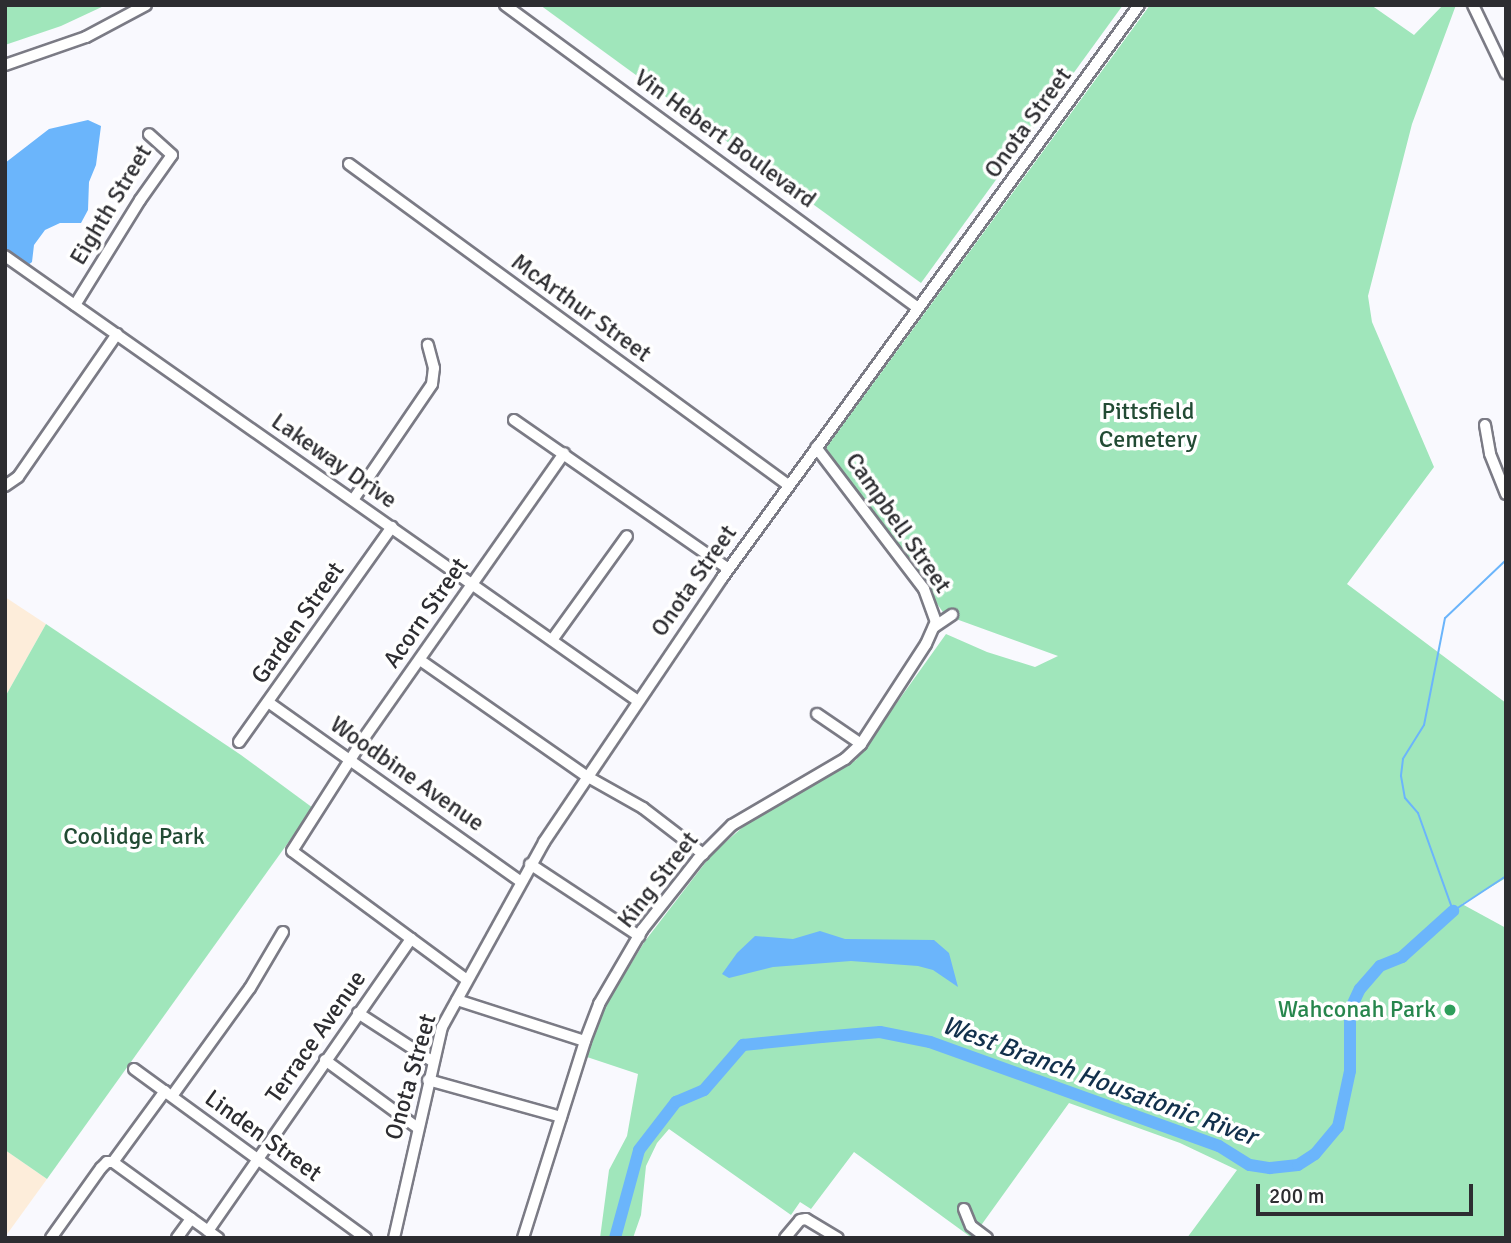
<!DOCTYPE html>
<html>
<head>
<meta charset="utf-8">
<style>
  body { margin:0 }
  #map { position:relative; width:1511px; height:1243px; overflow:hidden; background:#f9f9fe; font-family:Signika,sans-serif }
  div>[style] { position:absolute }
  .education>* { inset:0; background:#fdedda }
  .green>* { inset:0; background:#a0e6bb }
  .water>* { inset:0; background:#6bb5fb }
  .stream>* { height:2px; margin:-1px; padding:0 1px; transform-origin:1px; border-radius:1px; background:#6bb5fb }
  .river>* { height:12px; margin:-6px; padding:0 6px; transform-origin:6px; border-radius:6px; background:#6bb5fb }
  .roads { filter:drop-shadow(2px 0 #7b7b85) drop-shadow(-2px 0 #7b7b85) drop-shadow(0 2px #7b7b85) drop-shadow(0 -2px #7b7b85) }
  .minor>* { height:10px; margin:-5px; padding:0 5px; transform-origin:5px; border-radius:5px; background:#fff }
  .dots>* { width:19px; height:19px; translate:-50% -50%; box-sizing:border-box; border:4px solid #fff; border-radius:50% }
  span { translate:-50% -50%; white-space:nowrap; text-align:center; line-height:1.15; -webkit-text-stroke:7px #fff; paint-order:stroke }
  .street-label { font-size:24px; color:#2d2d31 }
  .park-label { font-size:24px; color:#224b34 }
  .leisure-label { font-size:24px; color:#27864d }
  .right { translate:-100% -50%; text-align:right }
  .water-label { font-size:26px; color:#12304c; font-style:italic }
  .frame { position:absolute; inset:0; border:7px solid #2d2d31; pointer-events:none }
  .scale { position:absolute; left:1256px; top:1184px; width:217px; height:32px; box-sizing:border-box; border:4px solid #2d2d31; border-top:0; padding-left:9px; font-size:21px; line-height:24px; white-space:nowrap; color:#2d2d31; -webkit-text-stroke:5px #fff; paint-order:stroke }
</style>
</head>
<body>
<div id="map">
  <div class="education">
    <i style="clip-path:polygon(5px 597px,46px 624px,5px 697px)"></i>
    <i style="clip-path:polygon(5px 1150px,47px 1179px,5px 1237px)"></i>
  </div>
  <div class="green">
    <i style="clip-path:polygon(5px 5px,106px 5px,61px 26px,5px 45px)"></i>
    <i style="clip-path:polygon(540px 5px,1123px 5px,921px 283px)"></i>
    <i style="clip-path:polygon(1150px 5px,1371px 5px,1414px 35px,1443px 5px,1456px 5px,1412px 124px,1368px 296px,1372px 322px,1434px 467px,1347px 584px,1506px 703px,1506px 878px,1462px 904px,1506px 928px,1506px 1238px,1187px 1238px,1237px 1170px,1180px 1143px,1069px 1103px,972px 1238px,854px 1152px,811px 1209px,800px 1202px,791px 1215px,669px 1129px,657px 1143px,646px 1166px,641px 1215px,633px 1238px,600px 1238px,609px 1170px,627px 1136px,638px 1074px,587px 1057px,600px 1014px,645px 941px,712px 854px,744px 826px,856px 760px,946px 634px,987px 652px,1035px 667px,1058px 656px,945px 615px,826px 448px)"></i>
    <i style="clip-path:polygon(46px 624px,241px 755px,313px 808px,47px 1179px,5px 1150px,5px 697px)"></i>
  </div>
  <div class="water">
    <i style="clip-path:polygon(88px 120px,101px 126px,96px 165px,89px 182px,88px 210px,81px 223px,60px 223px,45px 230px,34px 245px,32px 262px,28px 265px,5px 252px,5px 163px,49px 129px)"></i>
    <i style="clip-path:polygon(820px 931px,845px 939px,934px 940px,949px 953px,958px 987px,933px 970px,918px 966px,851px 961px,773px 967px,729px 978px,722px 974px,737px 953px,755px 936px,793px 939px)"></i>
  </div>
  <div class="stream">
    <i style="left:1505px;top:5px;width:3px;rotate:72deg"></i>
    <i style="left:1506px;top:560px;width:84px;rotate:136.4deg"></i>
    <i style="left:1445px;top:618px;width:109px;rotate:101.1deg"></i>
    <i style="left:1424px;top:725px;width:40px;rotate:122deg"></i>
    <i style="left:1403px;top:759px;width:17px;rotate:97deg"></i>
    <i style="left:1401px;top:776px;width:22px;rotate:80deg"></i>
    <i style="left:1405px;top:798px;width:20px;rotate:49deg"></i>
    <i style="left:1418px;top:813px;width:104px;rotate:70.3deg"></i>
    <i style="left:1453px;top:911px;width:64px;rotate:-33.4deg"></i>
  </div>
  <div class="river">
    <i style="left:615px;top:1238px;width:91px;rotate:-74.7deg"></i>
    <i style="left:639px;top:1150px;width:61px;rotate:-52.4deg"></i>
    <i style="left:676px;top:1102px;width:30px;rotate:-23deg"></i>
    <i style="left:704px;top:1090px;width:60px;rotate:-49.1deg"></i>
    <i style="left:743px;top:1045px;width:79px;rotate:-5.8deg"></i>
    <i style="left:822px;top:1037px;width:58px;rotate:-4.9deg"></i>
    <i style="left:880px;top:1032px;width:51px;rotate:11.3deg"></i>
    <i style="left:930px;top:1042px;width:307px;rotate:19.8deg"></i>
    <i style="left:1219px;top:1146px;width:36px;rotate:32deg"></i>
    <i style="left:1250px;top:1165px;width:20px;rotate:9deg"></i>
    <i style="left:1270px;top:1168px;width:28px;rotate:-6deg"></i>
    <i style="left:1298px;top:1165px;width:20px;rotate:-33deg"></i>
    <i style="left:1315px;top:1154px;width:35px;rotate:-50deg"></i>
    <i style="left:1338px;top:1127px;width:57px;rotate:-77.9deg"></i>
    <i style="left:1350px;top:1071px;width:61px;rotate:-90deg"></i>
    <i style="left:1350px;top:1010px;width:23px;rotate:-65deg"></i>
    <i style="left:1360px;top:989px;width:30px;rotate:-49deg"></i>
    <i style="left:1380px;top:966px;width:24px;rotate:-22deg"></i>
    <i style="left:1402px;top:957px;width:69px;rotate:-42deg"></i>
  </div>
  <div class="roads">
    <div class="minor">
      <i style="left:505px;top:5px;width:512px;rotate:36.27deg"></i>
      <i style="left:1473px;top:5px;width:76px;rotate:64.4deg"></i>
      <i style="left:5px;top:65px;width:86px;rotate:-19.1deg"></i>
      <i style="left:86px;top:37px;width:68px;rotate:-28.1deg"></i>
      <i style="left:349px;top:164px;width:544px;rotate:36.17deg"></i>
      <i style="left:5px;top:256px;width:774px;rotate:35.11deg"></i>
      <i style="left:75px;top:305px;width:123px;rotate:-58.2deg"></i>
      <i style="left:140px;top:200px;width:55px;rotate:-54.6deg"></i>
      <i style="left:172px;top:155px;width:31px;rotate:-138deg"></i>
      <i style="left:514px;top:420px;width:261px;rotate:34.8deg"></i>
      <i style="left:1485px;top:425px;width:29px;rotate:80deg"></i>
      <i style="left:1490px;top:454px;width:43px;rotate:68.2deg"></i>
      <i style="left:5px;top:486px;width:16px;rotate:-35deg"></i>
      <i style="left:18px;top:477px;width:174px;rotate:-55.3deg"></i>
      <i style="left:353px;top:500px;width:140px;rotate:-55.7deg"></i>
      <i style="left:432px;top:384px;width:16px;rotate:-83deg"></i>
      <i style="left:434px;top:368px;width:24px;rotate:-105deg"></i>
      <i style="left:934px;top:627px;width:22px;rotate:-34deg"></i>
      <i style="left:552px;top:640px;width:128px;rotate:-54.2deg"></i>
      <i style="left:420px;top:660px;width:205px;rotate:34.9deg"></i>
      <i style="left:588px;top:777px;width:63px;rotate:29.4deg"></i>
      <i style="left:643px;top:808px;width:76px;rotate:37.5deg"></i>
      <i style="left:268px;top:702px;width:309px;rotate:35.4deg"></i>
      <i style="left:817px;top:714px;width:53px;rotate:34.3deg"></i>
      <i style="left:239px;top:742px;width:264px;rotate:-54.6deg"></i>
      <i style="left:530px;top:864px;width:131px;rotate:33.4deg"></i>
      <i style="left:467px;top:980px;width:217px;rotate:-143.6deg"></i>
      <i style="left:292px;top:851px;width:134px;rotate:-57.5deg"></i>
      <i style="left:364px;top:738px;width:348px;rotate:-54.9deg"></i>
      <i style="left:457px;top:1000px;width:134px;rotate:17.8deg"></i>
      <i style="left:358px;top:1013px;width:88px;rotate:33deg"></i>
      <i style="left:325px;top:1060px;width:115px;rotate:36.2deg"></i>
      <i style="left:134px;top:1069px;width:287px;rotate:36.1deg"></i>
      <i style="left:428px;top:1080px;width:138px;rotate:15.5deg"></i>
      <i style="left:172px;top:1096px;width:133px;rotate:-54.2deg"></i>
      <i style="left:250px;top:988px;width:65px;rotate:-59.5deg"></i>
      <i style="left:113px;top:1162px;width:130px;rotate:35.9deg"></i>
      <i style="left:113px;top:1162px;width:88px;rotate:-53.8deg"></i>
      <i style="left:964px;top:1209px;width:18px;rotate:68deg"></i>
      <i style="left:971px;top:1226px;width:20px;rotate:37deg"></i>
      <i style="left:208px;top:1231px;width:356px;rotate:-55.2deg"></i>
      <i style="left:51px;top:1238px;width:86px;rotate:-54.5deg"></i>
      <i style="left:101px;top:1168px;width:8px;rotate:-45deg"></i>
      <i style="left:107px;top:1162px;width:6px"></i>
      <i style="left:177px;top:1238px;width:24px;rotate:-54deg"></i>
      <i style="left:394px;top:1238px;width:216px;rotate:-77.2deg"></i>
      <i style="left:442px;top:1027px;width:211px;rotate:-61.1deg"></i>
      <i style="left:544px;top:842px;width:318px;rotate:-56deg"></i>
      <i style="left:722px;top:578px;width:709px;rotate:-53.95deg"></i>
      <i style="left:523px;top:1238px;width:207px;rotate:-72.5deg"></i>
      <i style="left:585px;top:1041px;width:40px;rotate:-69deg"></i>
      <i style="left:599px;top:1004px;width:86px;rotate:-59.8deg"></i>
      <i style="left:642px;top:930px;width:90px;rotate:-51.7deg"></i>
      <i style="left:698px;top:859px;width:48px;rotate:-45deg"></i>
      <i style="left:732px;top:825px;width:131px;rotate:-30.3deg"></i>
      <i style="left:845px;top:759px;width:22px;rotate:-43deg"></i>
      <i style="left:861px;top:744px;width:119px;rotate:-57deg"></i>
      <i style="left:926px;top:644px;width:24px;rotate:-66deg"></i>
      <i style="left:936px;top:622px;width:35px;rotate:-110deg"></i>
      <i style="left:924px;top:589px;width:178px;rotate:-127.3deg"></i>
      <i style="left:785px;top:1238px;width:23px;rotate:-50deg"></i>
      <i style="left:800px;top:1220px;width:6px;rotate:-9deg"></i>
      <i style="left:806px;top:1219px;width:37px;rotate:31deg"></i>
    </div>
  </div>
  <div class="dots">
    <i style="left:1450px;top:1010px;background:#2e9e5b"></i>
  </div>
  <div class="street-label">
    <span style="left:1028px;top:123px;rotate:-54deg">Onota Street</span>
    <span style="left:725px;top:139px;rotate:36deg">Vin Hebert Boulevard</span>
    <span style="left:111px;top:205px;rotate:-59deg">Eighth Street</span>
    <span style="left:581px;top:308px;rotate:36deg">McArthur Street</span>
    <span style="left:334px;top:461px;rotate:35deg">Lakeway Drive</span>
    <span style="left:898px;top:523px;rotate:55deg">Campbell Street</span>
    <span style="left:694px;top:581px;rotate:-55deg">Onota Street</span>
    <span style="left:426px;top:613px;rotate:-55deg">Acorn Street</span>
    <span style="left:298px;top:623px;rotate:-55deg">Garden Street</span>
    <span style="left:407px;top:774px;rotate:35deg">Woodbine Avenue</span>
    <span style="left:658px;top:880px;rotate:-52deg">King Street</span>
    <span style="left:316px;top:1037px;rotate:-55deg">Terrace Avenue</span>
    <span style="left:411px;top:1077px;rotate:-74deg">Onota Street</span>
    <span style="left:263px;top:1136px;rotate:36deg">Linden Street</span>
  </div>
  <div class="park-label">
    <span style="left:1148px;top:426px">Pittsfield<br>Cemetery</span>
    <span style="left:134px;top:837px">Coolidge Park</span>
  </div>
  <div class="leisure-label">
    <span class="right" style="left:1436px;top:1010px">Wahconah Park</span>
  </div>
  <div class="water-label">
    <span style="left:1099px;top:1082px;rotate:20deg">West Branch Housatonic River</span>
  </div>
  <div class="frame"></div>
  <div class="scale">200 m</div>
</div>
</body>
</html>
